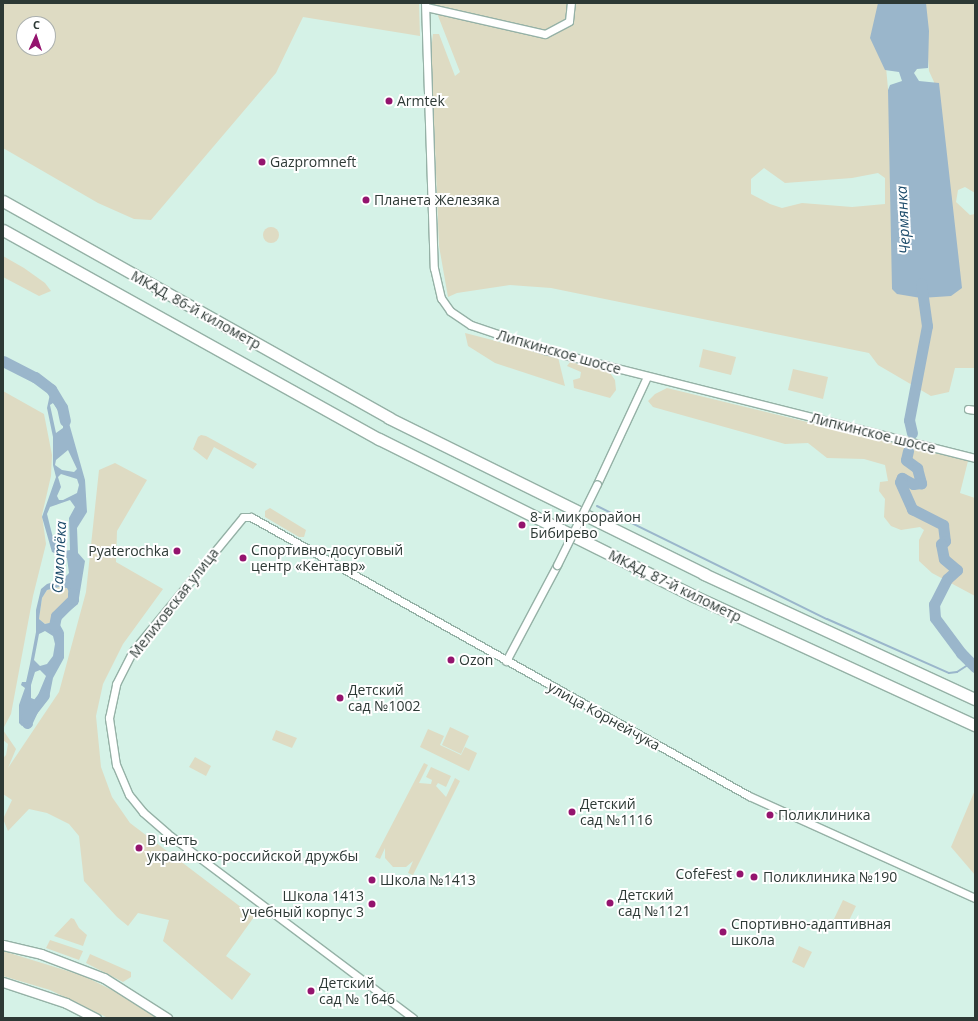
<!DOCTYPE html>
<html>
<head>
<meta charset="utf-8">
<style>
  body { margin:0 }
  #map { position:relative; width:978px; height:1021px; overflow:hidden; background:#d5f2e7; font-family:"Open Sans",sans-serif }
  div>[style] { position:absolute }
  .green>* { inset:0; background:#dedbc3 }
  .round { border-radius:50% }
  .water>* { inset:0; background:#9ab6cb }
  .stream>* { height:2px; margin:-1px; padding:0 1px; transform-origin:1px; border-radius:1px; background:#9ab6cb }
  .river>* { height:11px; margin:-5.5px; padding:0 5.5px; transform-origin:5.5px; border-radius:5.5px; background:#9ab6cb }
  .roads { filter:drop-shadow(1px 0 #95b1a6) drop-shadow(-1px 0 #95b1a6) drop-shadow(0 1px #95b1a6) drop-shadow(0 -1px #95b1a6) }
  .minor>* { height:7px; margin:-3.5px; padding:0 3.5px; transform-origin:3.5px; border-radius:3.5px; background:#fff }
  .major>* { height:9px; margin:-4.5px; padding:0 4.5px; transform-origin:4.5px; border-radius:4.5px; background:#fff }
  .highway>* { height:11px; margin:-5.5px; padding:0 5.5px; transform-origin:5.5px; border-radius:5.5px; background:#fff }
  .bridges { filter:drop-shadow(1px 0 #95b1a6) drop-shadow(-1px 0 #95b1a6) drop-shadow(0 1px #95b1a6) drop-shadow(0 -1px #95b1a6) }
  .minor-bridge>* { height:7px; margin:-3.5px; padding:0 3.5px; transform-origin:3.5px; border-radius:3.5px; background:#fff }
  .dots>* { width:11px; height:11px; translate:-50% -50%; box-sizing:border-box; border:2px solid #fff; border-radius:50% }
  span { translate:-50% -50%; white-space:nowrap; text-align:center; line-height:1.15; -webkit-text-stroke:4px #fff; paint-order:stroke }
  .poi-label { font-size:14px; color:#2d3935 }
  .left { translate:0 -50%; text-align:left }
  .right { translate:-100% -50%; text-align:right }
  .street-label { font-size:14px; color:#2d3935 }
  .water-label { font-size:15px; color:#1d4c6b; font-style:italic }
  .frame { position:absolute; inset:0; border:4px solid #2d3935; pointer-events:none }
  .north { position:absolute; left:16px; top:16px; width:40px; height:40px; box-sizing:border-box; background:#fff; border:1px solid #abb0ae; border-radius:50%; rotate:3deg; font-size:11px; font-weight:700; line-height:16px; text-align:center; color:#2d3935 }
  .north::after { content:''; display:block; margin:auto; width:14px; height:18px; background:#94146e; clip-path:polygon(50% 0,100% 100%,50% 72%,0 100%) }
</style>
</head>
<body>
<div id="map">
  <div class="green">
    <i style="clip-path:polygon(evenodd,3px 3px,419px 3px,420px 36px,303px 17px,276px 73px,151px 220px,134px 219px,98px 203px,3px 148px,3px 3px,24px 24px,48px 24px,48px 48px,24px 48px,24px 24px)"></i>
    <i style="clip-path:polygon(evenodd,433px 3px,880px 3px,890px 110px,894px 243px,951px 293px,934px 82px,929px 71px,926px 30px,918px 3px,975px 3px,975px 193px,965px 187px,958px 190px,956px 202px,970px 215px,975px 214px,975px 368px,955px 368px,949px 392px,931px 396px,878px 365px,869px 353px,551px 288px,510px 285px,457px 293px,448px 297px,439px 246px,431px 50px,433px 34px,439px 34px,455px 76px,460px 72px,433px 3px,764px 168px,785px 183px,852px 178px,878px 173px,885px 178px,885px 204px,852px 207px,802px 203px,782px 208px,770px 204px,751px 194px,751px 179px,764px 168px)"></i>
    <i class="round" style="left:263px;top:227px;width:16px;height:16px"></i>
    <i style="clip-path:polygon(3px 256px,24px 268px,45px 283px,51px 291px,39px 296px,3px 277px)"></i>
    <i style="clip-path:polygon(465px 333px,558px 357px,565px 386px,495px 363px,468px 346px)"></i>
    <i style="clip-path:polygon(703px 349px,736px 357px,731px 375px,699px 367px)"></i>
    <i style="clip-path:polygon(570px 362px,608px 370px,615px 380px,616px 390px,610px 398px,574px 388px,573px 380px,580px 378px,581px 372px,567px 366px)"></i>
    <i style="clip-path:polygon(793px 369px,828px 377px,823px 399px,788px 390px)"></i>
    <i style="clip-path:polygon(667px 388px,968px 461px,960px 493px,975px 498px,975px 596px,932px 573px,919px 561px,919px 540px,924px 530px,920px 527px,901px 530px,891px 526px,884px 517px,885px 499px,879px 491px,880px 482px,888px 481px,885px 465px,864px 459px,827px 458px,808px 443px,785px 444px,653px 407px,648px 401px,655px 394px)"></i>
    <i style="clip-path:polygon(3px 391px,44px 414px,52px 455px,51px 476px,42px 515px,46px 544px,33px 596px,11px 714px,3px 729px)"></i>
    <i style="clip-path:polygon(201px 435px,206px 436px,257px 464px,253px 469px,214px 447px,207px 460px,193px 449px,198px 437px)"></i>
    <i style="clip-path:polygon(115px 463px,147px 480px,117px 531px,116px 562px,163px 589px,123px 644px,103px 684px,96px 716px,101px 767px,112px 797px,130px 823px,254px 917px,226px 956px,251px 974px,232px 1000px,163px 941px,169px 920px,138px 913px,128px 926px,117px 917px,84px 881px,79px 836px,69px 824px,47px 813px,29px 809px,8px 831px,3px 819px,12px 800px,3px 794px,3px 758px,6px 755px,8px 744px,3px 740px,3px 730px,16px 749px,8px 768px,59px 692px,86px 592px,99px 470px)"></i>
    <i style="clip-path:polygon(270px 508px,306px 530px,304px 537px,299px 537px,265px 517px,265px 511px)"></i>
    <i style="clip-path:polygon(59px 587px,67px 588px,71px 597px,66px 609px,53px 622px,45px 624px,39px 619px,42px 598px,47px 590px)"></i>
    <i style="clip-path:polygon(450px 727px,469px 736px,461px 754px,442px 745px)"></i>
    <i style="clip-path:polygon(428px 729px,444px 736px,440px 745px,461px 755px,465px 747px,477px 753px,469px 771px,420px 747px)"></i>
    <i style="clip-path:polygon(276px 730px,297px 738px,292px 748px,272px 740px)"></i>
    <i style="clip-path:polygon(195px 757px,211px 766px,206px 776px,189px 767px)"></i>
    <i style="clip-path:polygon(424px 763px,428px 765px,419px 783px,431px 784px,432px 780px,426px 777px,431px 767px,451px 776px,446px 787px,438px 783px,436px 786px,446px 797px,455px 778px,460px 781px,413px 875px,408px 873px,413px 861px,406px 867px,393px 867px,385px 858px,385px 848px,380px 859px,375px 857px)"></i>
    <i style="clip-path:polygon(975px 790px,975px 875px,951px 847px)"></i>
    <i style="clip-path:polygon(843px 900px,856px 906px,846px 927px,833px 921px)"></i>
    <i style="clip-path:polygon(71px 918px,74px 919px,79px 928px,87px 935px,83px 946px,54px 936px)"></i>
    <i style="clip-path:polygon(50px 940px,83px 951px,79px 960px,46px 948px)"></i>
    <i style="clip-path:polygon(799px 946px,812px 952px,804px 968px,792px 962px)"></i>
    <i style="clip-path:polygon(3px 951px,84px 976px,136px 1002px,156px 1018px,108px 1018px,50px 990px,3px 976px)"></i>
    <i style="clip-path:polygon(90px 954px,131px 972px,131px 977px,123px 982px,86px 963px)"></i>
  </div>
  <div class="water">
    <i style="clip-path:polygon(878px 3px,926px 3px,929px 31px,928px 68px,917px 69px,914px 73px,919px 81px,939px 83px,962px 288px,951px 296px,921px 298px,897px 294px,892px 289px,888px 90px,890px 85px,902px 81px,899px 72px,885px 70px,870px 38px)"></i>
    <i style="clip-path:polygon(evenodd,54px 392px,67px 416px,85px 480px,87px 512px,77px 528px,78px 553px,85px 561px,78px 604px,62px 617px,58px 625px,64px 635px,64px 658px,53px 678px,49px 698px,39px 710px,33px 723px,22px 726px,19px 723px,19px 705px,25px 688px,21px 685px,22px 682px,26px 682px,30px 664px,36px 632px,36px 610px,41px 589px,47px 584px,63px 579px,69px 573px,67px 558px,52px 552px,42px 517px,56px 477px,53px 465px,53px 437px,47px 408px,50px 394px,54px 392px,53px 403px,61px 414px,63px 423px,63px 428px,56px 433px,50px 405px,53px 403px,54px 392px,68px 450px,77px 469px,74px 472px,62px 470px,55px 465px,56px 460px,68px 450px,54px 392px,61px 474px,77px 479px,79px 485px,77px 493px,63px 500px,59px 500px,57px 496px,61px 487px,58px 477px,61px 474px,54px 392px,70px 500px,75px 507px,69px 518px,70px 550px,64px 551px,54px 542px,47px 514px,50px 507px,70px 500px,54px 392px,59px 587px,67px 588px,71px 597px,66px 609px,53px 622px,45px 624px,39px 619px,42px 598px,47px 590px,59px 587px,54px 392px,45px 631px,53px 636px,55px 644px,53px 656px,47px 664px,40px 666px,34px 660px,39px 634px,45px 631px,54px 392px,40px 670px,46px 676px,36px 700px,31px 698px,31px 685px,35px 672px,40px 670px)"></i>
  </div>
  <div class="stream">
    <i style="left:597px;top:506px;width:256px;rotate:26.2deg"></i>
    <i style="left:827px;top:619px;width:133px;rotate:23.9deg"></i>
    <i style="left:949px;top:673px;width:8px;rotate:-7deg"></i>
    <i style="left:957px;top:672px;width:17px;rotate:-33deg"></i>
  </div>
  <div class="river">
    <i style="left:3px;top:361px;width:36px;rotate:27deg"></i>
    <i style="left:35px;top:377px;width:20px;rotate:37deg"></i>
    <i style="left:51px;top:389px;width:21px;rotate:59deg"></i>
    <i style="left:62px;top:407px;width:14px;rotate:78deg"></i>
    <i style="left:912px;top:433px;width:13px;rotate:-103deg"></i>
    <i style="left:909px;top:420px;width:96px;rotate:-79.2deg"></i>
    <i style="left:927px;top:326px;width:43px;rotate:-97.9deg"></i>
    <i style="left:908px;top:451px;width:9px;rotate:103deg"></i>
    <i style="left:906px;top:460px;width:14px;rotate:36deg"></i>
    <i style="left:917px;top:468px;width:16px;rotate:75deg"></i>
    <i style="left:921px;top:483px;width:8px;rotate:173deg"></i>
    <i style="left:913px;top:484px;width:13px;rotate:-151deg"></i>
    <i style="left:902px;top:478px;width:4px;rotate:117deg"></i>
    <i style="left:900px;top:482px;width:30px;rotate:66deg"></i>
    <i style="left:912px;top:509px;width:35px;rotate:27deg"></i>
    <i style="left:943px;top:525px;width:16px;rotate:83deg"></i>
    <i style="left:945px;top:541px;width:5px;rotate:143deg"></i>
    <i style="left:941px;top:544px;width:15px;rotate:79deg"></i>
    <i style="left:944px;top:559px;width:17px;rotate:40deg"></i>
    <i style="left:957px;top:570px;width:13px;rotate:138deg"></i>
    <i style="left:947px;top:579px;width:28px;rotate:117deg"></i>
    <i style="left:934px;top:604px;width:14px;rotate:86deg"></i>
    <i style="left:935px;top:618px;width:44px;rotate:53.4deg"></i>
    <i style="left:961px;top:653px;width:20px;rotate:45deg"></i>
    <i style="left:58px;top:633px;width:8px;rotate:-120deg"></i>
    <i style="left:54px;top:626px;width:10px;rotate:-79deg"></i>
    <i style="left:56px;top:616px;width:24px;rotate:-45deg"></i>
    <i style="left:73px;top:599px;width:6px;rotate:-90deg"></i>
    <i style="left:27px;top:723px;width:5px;rotate:-101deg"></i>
    <i style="left:26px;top:718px;width:29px;rotate:-52deg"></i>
  </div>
  <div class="roads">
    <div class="minor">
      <i style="left:425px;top:3px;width:265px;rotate:88.1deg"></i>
      <i style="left:434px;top:268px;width:31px;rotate:77deg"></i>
      <i style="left:441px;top:298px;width:16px;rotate:55deg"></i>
      <i style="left:450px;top:311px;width:25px;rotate:34deg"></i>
      <i style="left:471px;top:325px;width:78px;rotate:18.7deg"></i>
      <i style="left:545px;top:350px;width:443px;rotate:14.1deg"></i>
      <i style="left:426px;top:7px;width:122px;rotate:12.8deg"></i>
      <i style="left:545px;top:34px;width:27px;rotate:-28deg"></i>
      <i style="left:569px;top:21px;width:18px;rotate:-84deg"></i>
      <i style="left:968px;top:409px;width:7px;rotate:8deg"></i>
      <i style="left:597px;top:484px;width:118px;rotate:-65deg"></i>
      <i style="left:506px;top:661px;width:109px;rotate:-62deg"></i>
      <i style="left:413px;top:1018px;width:308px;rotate:-143.1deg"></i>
      <i style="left:167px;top:833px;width:32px;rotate:-139deg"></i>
      <i style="left:143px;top:812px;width:22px;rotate:-129deg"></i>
      <i style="left:129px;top:795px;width:33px;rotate:-113deg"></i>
      <i style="left:116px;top:765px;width:48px;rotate:-98.5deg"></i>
      <i style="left:109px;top:718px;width:35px;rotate:-78deg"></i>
      <i style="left:116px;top:684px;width:37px;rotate:-63deg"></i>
      <i style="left:133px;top:651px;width:173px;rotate:-50.6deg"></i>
      <i style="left:243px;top:517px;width:8px"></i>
      <i style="left:251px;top:517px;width:571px;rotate:29.26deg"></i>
      <i style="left:749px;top:796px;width:248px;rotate:24.3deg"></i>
    </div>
    <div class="major">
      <i style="left:3px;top:945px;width:39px;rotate:13deg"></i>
      <i style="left:41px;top:954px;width:67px;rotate:20.9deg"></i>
      <i style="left:104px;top:978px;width:75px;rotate:32.4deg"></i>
      <i style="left:3px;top:982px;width:66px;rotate:18.4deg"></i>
      <i style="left:66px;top:1003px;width:34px;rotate:27deg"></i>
    </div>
    <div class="highway">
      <i style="left:3px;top:201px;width:443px;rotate:29.3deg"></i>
      <i style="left:389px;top:418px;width:352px;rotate:26.3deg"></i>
      <i style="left:704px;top:574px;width:298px;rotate:24.8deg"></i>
      <i style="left:3px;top:230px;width:430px;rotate:29.1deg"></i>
      <i style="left:379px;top:439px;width:352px;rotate:26.5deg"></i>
      <i style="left:694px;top:596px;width:309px;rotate:24.7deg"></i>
    </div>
  </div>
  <div class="bridges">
    <div class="minor-bridge">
      <i style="left:557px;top:565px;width:90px;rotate:-63.7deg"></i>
    </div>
  </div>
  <div class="dots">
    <i style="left:389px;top:101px;background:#94146e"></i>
    <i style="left:262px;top:162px;background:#94146e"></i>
    <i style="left:366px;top:200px;background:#94146e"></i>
    <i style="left:522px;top:525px;background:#94146e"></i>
    <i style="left:177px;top:551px;background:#94146e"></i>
    <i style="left:243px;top:558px;background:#94146e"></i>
    <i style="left:451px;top:660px;background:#94146e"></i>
    <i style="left:340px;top:698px;background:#94146e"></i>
    <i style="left:572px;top:812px;background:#94146e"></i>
    <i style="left:770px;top:815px;background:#94146e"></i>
    <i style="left:139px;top:848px;background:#94146e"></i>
    <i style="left:740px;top:874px;background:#94146e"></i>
    <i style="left:754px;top:877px;background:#94146e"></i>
    <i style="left:372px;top:880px;background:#94146e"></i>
    <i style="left:610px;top:903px;background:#94146e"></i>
    <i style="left:372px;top:904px;background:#94146e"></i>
    <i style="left:723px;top:932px;background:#94146e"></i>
    <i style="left:311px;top:991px;background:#94146e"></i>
  </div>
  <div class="poi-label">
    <span class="left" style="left:397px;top:101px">Armtek</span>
    <span class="left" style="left:270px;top:162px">Gazpromneft</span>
    <span class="left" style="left:374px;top:200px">Планета Железяка</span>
    <span class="left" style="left:530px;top:525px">8-й микрорайон<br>Бибирево</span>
    <span class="left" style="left:251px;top:558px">Спортивно-досуговый<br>центр «Кентавр»</span>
    <span class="right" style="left:169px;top:551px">Pyaterochka</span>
    <span class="left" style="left:459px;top:660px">Ozon</span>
    <span class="left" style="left:348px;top:698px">Детский<br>сад №1002</span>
    <span class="left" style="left:580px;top:812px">Детский<br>сад №1116</span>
    <span class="left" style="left:778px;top:815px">Поликлиника</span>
    <span class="left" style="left:147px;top:848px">В честь<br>украинско-российской дружбы</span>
    <span class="right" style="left:732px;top:874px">CofeFest</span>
    <span class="left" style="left:763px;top:877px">Поликлиника №190</span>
    <span class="left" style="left:380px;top:880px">Школа №1413</span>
    <span class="left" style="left:618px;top:903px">Детский<br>сад №1121</span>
    <span class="right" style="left:364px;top:904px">Школа 1413<br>учебный корпус 3</span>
    <span class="left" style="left:731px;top:932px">Спортивно-адаптивная<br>школа</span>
    <span class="left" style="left:319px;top:991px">Детский<br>сад № 1646</span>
  </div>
  <div class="street-label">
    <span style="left:196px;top:310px;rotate:29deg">МКАД, 86-й километр</span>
    <span style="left:559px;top:352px;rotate:16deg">Липкинское шоссе</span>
    <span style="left:873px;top:433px;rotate:14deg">Липкинское шоссе</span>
    <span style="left:675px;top:586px;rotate:26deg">МКАД, 87-й километр</span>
    <span style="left:174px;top:603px;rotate:-52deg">Мелиховская улица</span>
    <span style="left:604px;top:716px;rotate:29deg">улица Корнейчука</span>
  </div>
  <div class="water-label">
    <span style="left:903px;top:220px;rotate:-93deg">Чермянка</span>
    <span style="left:59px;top:557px;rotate:-87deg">Самотёка</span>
  </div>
  <div class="frame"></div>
  <div class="north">С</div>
</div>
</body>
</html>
